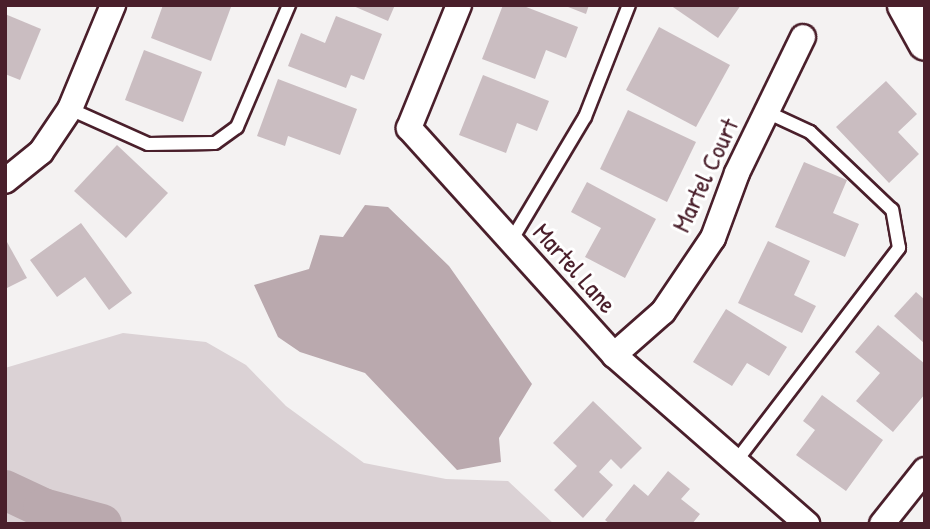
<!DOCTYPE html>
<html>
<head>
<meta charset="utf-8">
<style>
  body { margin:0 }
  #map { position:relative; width:930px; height:529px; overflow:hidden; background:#f4f2f2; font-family:"Patrick Hand",sans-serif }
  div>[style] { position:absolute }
  .green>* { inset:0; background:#dbd2d5 }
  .water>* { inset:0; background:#baa9ae }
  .river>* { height:40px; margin:-20px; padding:0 20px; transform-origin:20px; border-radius:20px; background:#baa9ae }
  .building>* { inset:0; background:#cabdc1 }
  .roads { filter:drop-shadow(2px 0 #4a1f2b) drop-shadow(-2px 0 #4a1f2b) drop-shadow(0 2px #4a1f2b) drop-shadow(0 -2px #4a1f2b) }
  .lane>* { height:12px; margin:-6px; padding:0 6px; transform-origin:6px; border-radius:6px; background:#fff }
  .street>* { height:24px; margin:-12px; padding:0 12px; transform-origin:12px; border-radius:12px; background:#fff }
  .secondary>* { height:33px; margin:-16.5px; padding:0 16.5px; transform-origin:16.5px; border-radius:16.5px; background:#fff }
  span { translate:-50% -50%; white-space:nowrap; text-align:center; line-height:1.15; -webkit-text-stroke:6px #fff; paint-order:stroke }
  .street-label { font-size:26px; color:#4a1f2b }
  .frame { position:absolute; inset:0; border:7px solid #4a1f2b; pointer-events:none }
</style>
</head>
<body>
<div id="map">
  <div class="green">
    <i style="clip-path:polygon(123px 333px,206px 342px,246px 365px,286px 406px,364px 463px,446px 479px,508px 481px,554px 524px,5px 524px,5px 368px)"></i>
  </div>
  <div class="water">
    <i style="clip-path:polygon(365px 205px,388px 207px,449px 266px,532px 384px,499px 438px,501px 462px,457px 470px,365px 373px,300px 352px,278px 337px,254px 285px,309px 269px,320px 235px,343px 237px)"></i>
  </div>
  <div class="river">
    <i style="left:5px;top:490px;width:42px;rotate:25.3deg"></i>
    <i style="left:43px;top:508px;width:61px;rotate:15.2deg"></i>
  </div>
  <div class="building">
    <i style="clip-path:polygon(163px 5px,231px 7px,211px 61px,151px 38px)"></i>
    <i style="clip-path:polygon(351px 5px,395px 5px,388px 21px)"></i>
    <i style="clip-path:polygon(503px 5px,521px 5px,578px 27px,566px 58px,546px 50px,535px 79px,482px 59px)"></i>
    <i style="clip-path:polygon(563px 5px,589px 5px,586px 14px)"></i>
    <i style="clip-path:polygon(670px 5px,741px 5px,718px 38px)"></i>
    <i style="clip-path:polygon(5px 14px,41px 29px,20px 80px,5px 74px)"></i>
    <i style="clip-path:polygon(336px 16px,382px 34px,364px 80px,351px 75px,346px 88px,288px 66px,301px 33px,325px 43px)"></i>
    <i style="clip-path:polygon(659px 27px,730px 65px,696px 127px,626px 90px)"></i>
    <i style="clip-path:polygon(144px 50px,202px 72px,183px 122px,125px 100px)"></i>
    <i style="clip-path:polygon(483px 75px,549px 101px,537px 131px,517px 123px,506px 153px,459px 135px)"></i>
    <i style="clip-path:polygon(278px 79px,357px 109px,340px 155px,288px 136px,285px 146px,257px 136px)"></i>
    <i style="clip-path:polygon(886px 81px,917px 114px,898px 132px,919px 154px,889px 183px,836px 127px)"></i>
    <i style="clip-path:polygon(628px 110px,696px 142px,667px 202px,600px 169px)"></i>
    <i style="clip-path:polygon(117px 145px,168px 193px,126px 238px,74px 191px)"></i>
    <i style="clip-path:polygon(804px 162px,847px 180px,833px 213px,859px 224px,845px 257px,775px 227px)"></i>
    <i style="clip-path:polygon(587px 182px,656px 219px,625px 278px,585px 257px,601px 228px,571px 212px)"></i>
    <i style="clip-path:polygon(81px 223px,132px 293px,109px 310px,85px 277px,57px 297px,30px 260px)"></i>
    <i style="clip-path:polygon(768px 241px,810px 261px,794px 295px,816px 306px,802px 333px,738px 303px)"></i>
    <i style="clip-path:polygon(7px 242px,27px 278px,5px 289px,5px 243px)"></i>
    <i style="clip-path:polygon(916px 292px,925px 300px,925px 344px,894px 316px)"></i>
    <i style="clip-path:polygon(726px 309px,787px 347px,769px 376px,747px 363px,732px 386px,693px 362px)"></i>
    <i style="clip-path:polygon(878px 325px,925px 364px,925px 394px,893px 432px,856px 401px,880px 373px,855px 352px)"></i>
    <i style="clip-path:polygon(822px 395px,883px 440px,846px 491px,796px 455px,815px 430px,803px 421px)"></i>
    <i style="clip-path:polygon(593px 401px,642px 448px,621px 469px,611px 459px,599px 472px,613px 485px,583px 518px,554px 490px,577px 466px,553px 443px)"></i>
    <i style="clip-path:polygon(668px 471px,690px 489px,681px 499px,700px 514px,692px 524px,610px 524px,605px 520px,634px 484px,648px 496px)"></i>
  </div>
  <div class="roads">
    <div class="lane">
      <i style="left:70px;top:109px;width:85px;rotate:24.2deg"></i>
      <i style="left:148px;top:144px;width:67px;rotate:-0.9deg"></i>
      <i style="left:215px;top:143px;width:27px;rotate:-36deg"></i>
      <i style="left:237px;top:127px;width:133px;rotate:-66.9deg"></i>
      <i style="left:511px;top:241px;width:144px;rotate:-59.2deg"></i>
      <i style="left:585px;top:117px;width:120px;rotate:-68.6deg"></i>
      <i style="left:737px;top:460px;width:267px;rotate:-52.6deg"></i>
      <i style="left:899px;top:248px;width:39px;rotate:-100deg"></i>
      <i style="left:892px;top:210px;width:113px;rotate:-136.4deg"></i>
      <i style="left:810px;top:132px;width:47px;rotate:-155.1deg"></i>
    </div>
    <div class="street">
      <i style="left:459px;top:5px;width:133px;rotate:112.1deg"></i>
      <i style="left:409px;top:128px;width:306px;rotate:47.9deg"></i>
      <i style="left:614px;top:355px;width:257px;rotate:41.2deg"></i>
      <i style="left:5px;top:181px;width:46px;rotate:-38.9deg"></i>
      <i style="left:41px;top:152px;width:52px;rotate:-56deg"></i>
      <i style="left:70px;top:109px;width:113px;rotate:-67.5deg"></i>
      <i style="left:614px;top:355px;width:65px;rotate:-41.3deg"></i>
      <i style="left:663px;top:312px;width:89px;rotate:-56deg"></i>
      <i style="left:713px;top:238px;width:69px;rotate:-69.7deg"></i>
      <i style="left:737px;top:173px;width:151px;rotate:-64.1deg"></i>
      <i style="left:882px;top:524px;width:69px;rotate:-51.5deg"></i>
    </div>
    <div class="secondary">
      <i style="left:904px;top:5px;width:43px;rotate:61.1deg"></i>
    </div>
  </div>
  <div class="street-label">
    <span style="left:705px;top:175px;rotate:-65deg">Martel Court</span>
    <span style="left:575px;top:268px;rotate:48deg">Martel Lane</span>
  </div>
  <div class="frame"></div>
</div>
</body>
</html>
